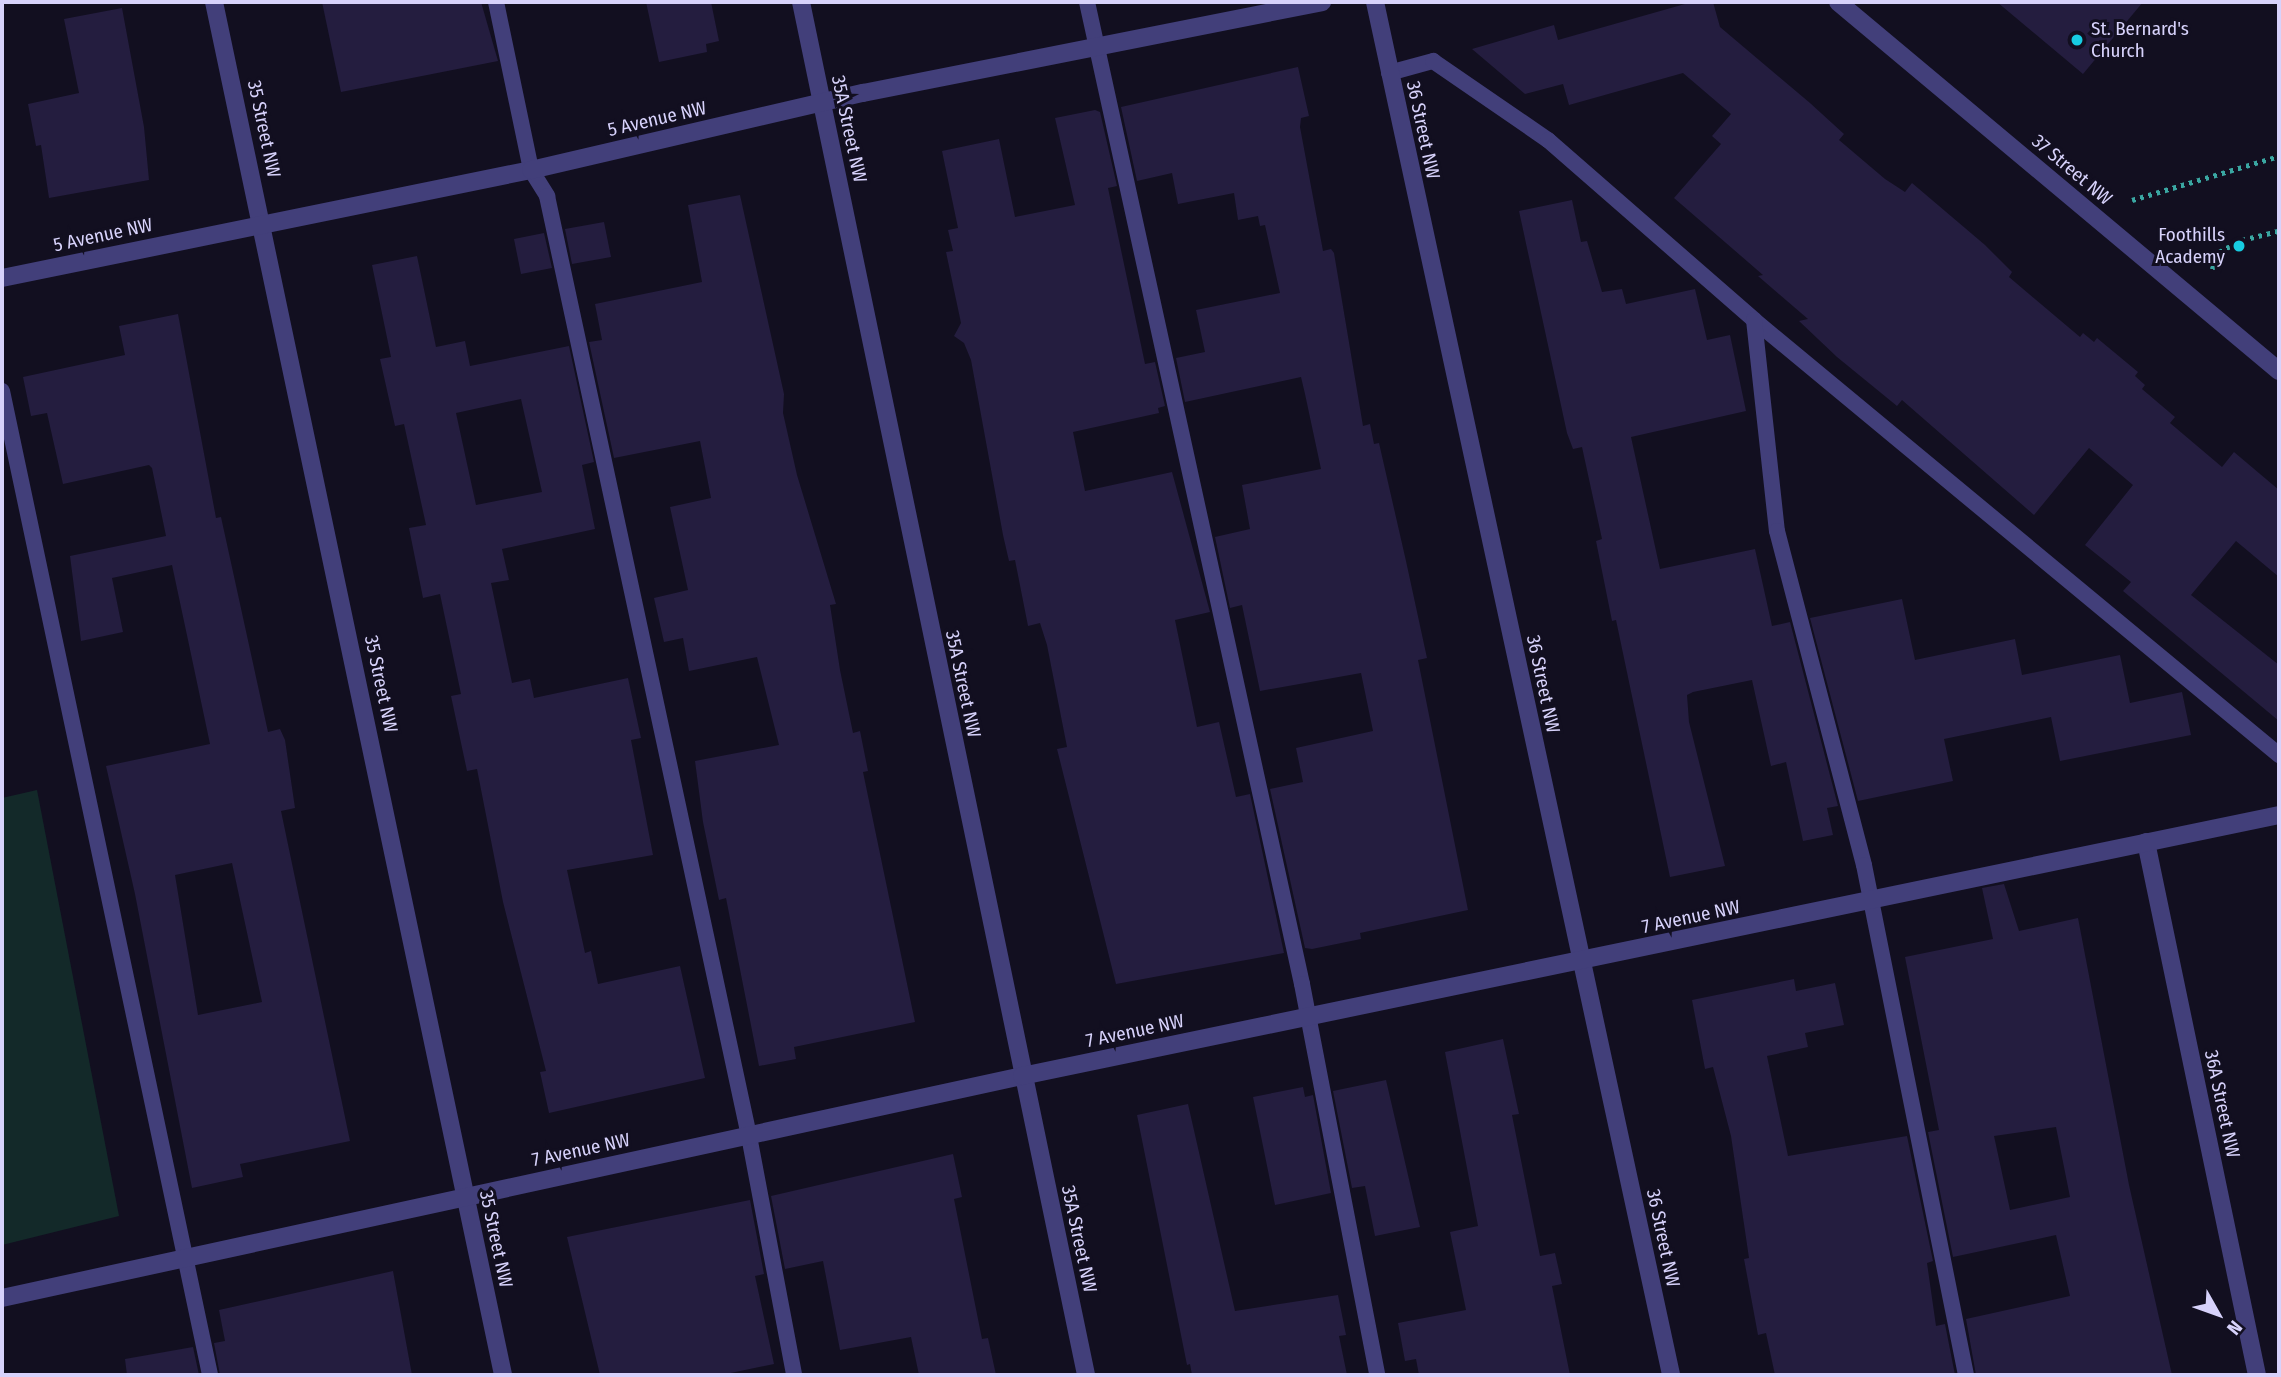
<!DOCTYPE html>
<html>
<head>
<meta charset="utf-8">
<style>
  body { margin:0 }
  #map { position:relative; width:2281px; height:1377px; overflow:hidden; background:#120f20; font-family:"Fira Sans Condensed",sans-serif }
  div>[style] { position:absolute }
  .green>* { inset:0; background:#132929 }
  .building>* { inset:0; background:#241d3f }
  .path>* { height:4.5px; margin-top:-2.25px; transform-origin:0; background:repeating-linear-gradient(90deg,#3aa7a2 0 3.5px,transparent 0 8.5px) }
  .lane>* { height:16px; margin:-8px; padding:0 8px; transform-origin:8px; border-radius:8px; background:#423f7a }
  .street>* { height:18px; margin:-9px; padding:0 9px; transform-origin:9px; border-radius:9px; background:#423f7a }
  .dots>* { width:19px; height:19px; translate:-50% -50%; box-sizing:border-box; border:4px solid #120f20; border-radius:50% }
  span { translate:-50% -50%; white-space:nowrap; text-align:center; line-height:1.15; -webkit-text-stroke:6px #120f20; paint-order:stroke }
  .poi-label { font-size:19px; color:#d7d2fb }
  .left { translate:0 -50%; text-align:left }
  .right { translate:-100% -50%; text-align:right }
  .street-label { font-size:19px; color:#d7d2fb }
  .frame { position:absolute; inset:0; border:4px solid #d7d2fb; pointer-events:none }
  .north { position:absolute; left:2183px; top:1279px; width:70px; height:70px; -webkit-text-stroke:5px #120f20; paint-order:stroke; rotate:130deg; font-size:19px; font-weight:700; line-height:28px; text-align:center; color:#d7d2fb }
  .north::after { content:''; display:block; margin:auto; width:24px; height:32px; background:#d7d2fb; clip-path:polygon(50% 0,100% 100%,50% 72%,0 100%) }
</style>
</head>
<body>
<div id="map">
  <div class="green">
    <i style="clip-path:polygon(37px 790px,119px 1216px,2px 1245px,2px 798px)"></i>
  </div>
  <div class="building">
    <i style="clip-path:polygon(322px 2px,481px 2px,498px 61px,341px 92px)"></i>
    <i style="clip-path:polygon(646px 2px,711px 2px,719px 41px,706px 44px,707px 52px,659px 62px)"></i>
    <i style="clip-path:polygon(1692px 2px,1713px 2px,1720px 27px,1810px 103px,1844px 134px,1839px 140px,1885px 179px,1905px 192px,1912px 183px,1985px 245px,2012px 272px,2009px 277px,2080px 337px,2083px 333px,2094px 342px,2097px 338px,2138px 372px,2135px 376px,2145px 385px,2142px 389px,2175px 417px,2170px 423px,2222px 467px,2234px 452px,2279px 490px,2279px 577px,2236px 541px,2191px 595px,2279px 665px,2279px 721px,2123px 591px,2131px 582px,2085px 545px,2133px 485px,2089px 448px,2034px 515px,1902px 400px,1897px 406px,1837px 357px,1799px 321px,1808px 319px,1758px 276px,1763px 275px,1674px 198px,1721px 144px,1712px 136px,1731px 114px,1683px 73px,1569px 105px,1563px 84px,1525px 94px,1472px 49px,1554px 25px,1558px 40px)"></i>
    <i style="clip-path:polygon(1997px 2px,2143px 2px,2083px 74px)"></i>
    <i style="clip-path:polygon(122px 8px,144px 127px,149px 180px,49px 198px,41px 145px,36px 146px,28px 104px,79px 93px,64px 19px)"></i>
    <i style="clip-path:polygon(1298px 67px,1309px 116px,1301px 118px,1300px 127px,1323px 251px,1331px 249px,1334px 253px,1363px 426px,1370px 424px,1374px 444px,1379px 443px,1406px 561px,1427px 658px,1418px 660px,1468px 910px,1360px 933px,1361px 939px,1312px 949px,1305px 948px,1270px 789px,1303px 782px,1296px 748px,1373px 731px,1361px 673px,1260px 691px,1242px 605px,1230px 608px,1215px 537px,1250px 529px,1242px 485px,1321px 469px,1305px 394px,1301px 377px,1185px 402px,1176px 358px,1205px 352px,1196px 310px,1280px 293px,1265px 225px,1260px 226px,1258px 216px,1238px 220px,1234px 193px,1178px 204px,1172px 173px,1137px 181px,1121px 107px)"></i>
    <i style="clip-path:polygon(1095px 110px,1100px 112px,1117px 186px,1108px 188px,1145px 364px,1155px 362px,1165px 406px,1158px 408px,1159px 413px,1073px 432px,1085px 491px,1172px 472px,1210px 612px,1175px 620px,1197px 727px,1219px 722px,1236px 797px,1250px 794px,1284px 953px,1116px 984px,1057px 749px,1067px 747px,1047px 645px,1040px 623px,1028px 626px,1015px 560px,1009px 561px,1003px 535px,971px 360px,964px 343px,954px 336px,961px 323px,946px 252px,953px 251px,948px 230px,958px 228px,942px 151px,999px 139px,1015px 217px,1075px 205px,1055px 118px)"></i>
    <i style="clip-path:polygon(740px 195px,784px 394px,783px 413px,797px 475px,836px 604px,830px 605px,840px 670px,853px 733px,860px 731px,868px 771px,863px 772px,915px 1022px,794px 1047px,796px 1059px,759px 1066px,726px 898px,719px 900px,703px 822px,695px 761px,779px 745px,757px 657px,689px 671px,683px 638px,664px 642px,654px 598px,688px 590px,670px 507px,711px 498px,700px 441px,614px 458px,589px 342px,602px 340px,595px 304px,702px 282px,688px 205px)"></i>
    <i style="clip-path:polygon(1572px 200px,1581px 242px,1587px 241px,1602px 292px,1622px 289px,1626px 304px,1695px 289px,1707px 340px,1730px 335px,1746px 411px,1631px 437px,1660px 569px,1755px 549px,1772px 626px,1790px 622px,1838px 806px,1827px 808px,1833px 835px,1803px 841px,1786px 762px,1771px 766px,1752px 680px,1693px 692px,1687px 695px,1689px 722px,1725px 866px,1670px 877px,1616px 620px,1612px 621px,1596px 541px,1602px 539px,1582px 447px,1573px 449px,1567px 433px,1519px 211px)"></i>
    <i style="clip-path:polygon(604px 222px,611px 257px,572px 264px,565px 229px)"></i>
    <i style="clip-path:polygon(544px 233px,552px 268px,521px 274px,514px 239px)"></i>
    <i style="clip-path:polygon(evenodd,417px 256px,436px 347px,465px 341px,470px 366px,569px 346px,594px 462px,582px 465px,595px 529px,502px 549px,509px 580px,491px 583px,512px 683px,530px 679px,534px 698px,628px 678px,641px 738px,631px 740px,653px 855px,567px 870px,585px 953px,591px 951px,598px 984px,680px 966px,705px 1078px,549px 1113px,540px 1072px,546px 1071px,503px 902px,477px 769px,467px 771px,451px 696px,461px 694px,440px 594px,423px 598px,409px 528px,426px 525px,404px 424px,395px 426px,380px 359px,391px 357px,372px 265px,417px 256px,521px 399px,542px 492px,476px 505px,456px 413px,521px 399px)"></i>
    <i style="clip-path:polygon(evenodd,178px 314px,216px 518px,221px 517px,268px 732px,280px 729px,285px 740px,295px 808px,281px 811px,350px 1141px,240px 1164px,243px 1177px,192px 1188px,135px 894px,106px 766px,210px 744px,188px 640px,172px 565px,112px 578px,123px 632px,81px 641px,70px 556px,166px 536px,152px 468px,149px 465px,63px 484px,47px 413px,31px 416px,23px 377px,125px 355px,119px 326px,178px 314px,232px 863px,262px 1002px,198px 1015px,175px 875px,232px 863px)"></i>
    <i style="clip-path:polygon(1902px 599px,1915px 660px,2015px 639px,2022px 675px,2120px 655px,2130px 703px,2182px 692px,2191px 735px,2060px 761px,2051px 717px,1944px 739px,1953px 781px,1858px 801px,1810px 618px)"></i>
    <i style="clip-path:polygon(evenodd,2004px 884px,2019px 931px,2078px 918px,2129px 1185px,2172px 1375px,1976px 1375px,1966px 1319px,2070px 1296px,2056px 1235px,1953px 1257px,1928px 1132px,1939px 1130px,1905px 957px,1993px 939px,1982px 888px,2004px 884px,2056px 1127px,2070px 1197px,2010px 1210px,1994px 1136px,2056px 1127px)"></i>
    <i style="clip-path:polygon(1794px 979px,1796px 991px,1835px 983px,1844px 1025px,1805px 1033px,1808px 1047px,1767px 1056px,1788px 1156px,1907px 1136px,1933px 1261px,1927px 1263px,1936px 1326px,1945px 1324px,1955px 1375px,1775px 1375px,1766px 1333px,1758px 1335px,1744px 1259px,1749px 1258px,1731px 1136px,1713px 1067px,1705px 1069px,1692px 1000px)"></i>
    <i style="clip-path:polygon(1503px 1039px,1519px 1114px,1512px 1115px,1540px 1256px,1555px 1253px,1562px 1284px,1552px 1286px,1570px 1375px,1419px 1375px,1416px 1359px,1405px 1361px,1398px 1323px,1466px 1310px,1450px 1232px,1478px 1226px,1445px 1052px)"></i>
    <i style="clip-path:polygon(1386px 1080px,1420px 1227px,1375px 1236px,1365px 1186px,1352px 1188px,1333px 1091px)"></i>
    <i style="clip-path:polygon(1303px 1087px,1305px 1097px,1313px 1095px,1331px 1193px,1275px 1205px,1253px 1097px)"></i>
    <i style="clip-path:polygon(1188px 1104px,1235px 1311px,1338px 1295px,1346px 1335px,1339px 1336px,1347px 1375px,1192px 1375px,1190px 1364px,1187px 1365px,1137px 1115px)"></i>
    <i style="clip-path:polygon(953px 1154px,962px 1197px,954px 1199px,982px 1339px,988px 1338px,996px 1375px,919px 1375px,911px 1337px,840px 1350px,823px 1261px,785px 1269px,771px 1196px)"></i>
    <i style="clip-path:polygon(750px 1200px,764px 1274px,755px 1276px,774px 1364px,721px 1375px,600px 1375px,567px 1237px)"></i>
    <i style="clip-path:polygon(393px 1271px,412px 1375px,220px 1375px,214px 1343px,225px 1341px,219px 1310px)"></i>
    <i style="clip-path:polygon(193px 1347px,199px 1375px,127px 1375px,125px 1359px)"></i>
  </div>
  <div class="path">
    <i style="left:2132px;top:200px;width:153px;rotate:-16.7deg"></i>
    <i style="left:2212px;top:269px;width:18px;rotate:-68deg"></i>
    <i style="left:2219px;top:252px;width:26px;rotate:-28deg"></i>
    <i style="left:2242px;top:240px;width:38px;rotate:-14deg"></i>
  </div>
  <div class="lane">
    <i style="left:496px;top:2px;width:172px;rotate:78.2deg"></i>
    <i style="left:531px;top:170px;width:31px;rotate:58deg"></i>
    <i style="left:547px;top:196px;width:961px;rotate:77.87deg"></i>
    <i style="left:749px;top:1136px;width:243px;rotate:79.3deg"></i>
    <i style="left:1087px;top:2px;width:1005px;rotate:77.65deg"></i>
    <i style="left:1302px;top:984px;width:398px;rotate:79.1deg"></i>
    <i style="left:1389px;top:73px;width:46px;rotate:-15.3deg"></i>
    <i style="left:1433px;top:61px;width:140px;rotate:34.5deg"></i>
    <i style="left:1548px;top:140px;width:274px;rotate:41.1deg"></i>
    <i style="left:1754px;top:320px;width:682px;rotate:39.64deg"></i>
    <i style="left:1754px;top:320px;width:212px;rotate:83.8deg"></i>
    <i style="left:1777px;top:531px;width:345px;rotate:75.4deg"></i>
    <i style="left:1864px;top:865px;width:520px;rotate:78.69deg"></i>
    <i style="left:2px;top:391px;width:1006px;rotate:78.06deg"></i>
  </div>
  <div class="street">
    <i style="left:214px;top:2px;width:1403px;rotate:78.11deg"></i>
    <i style="left:801px;top:2px;width:1402px;rotate:78.27deg"></i>
    <i style="left:1375px;top:2px;width:1405px;rotate:77.83deg"></i>
    <i style="left:1838px;top:2px;width:575px;rotate:39.92deg"></i>
    <i style="left:2px;top:278px;width:540px;rotate:-11.54deg"></i>
    <i style="left:531px;top:170px;width:341px;rotate:-13.1deg"></i>
    <i style="left:863px;top:93px;width:468px;rotate:-11.2deg"></i>
    <i style="left:2146px;top:842px;width:544px;rotate:78.24deg"></i>
    <i style="left:2px;top:1298px;width:1044px;rotate:-12.28deg"></i>
    <i style="left:1022px;top:1076px;width:1284px;rotate:-11.73deg"></i>
  </div>
  <div class="dots">
    <i style="left:2077px;top:40px;background:#17cce2"></i>
    <i style="left:2239px;top:246px;background:#17cce2"></i>
  </div>
  <div class="poi-label">
    <span class="left" style="left:2091px;top:40px">St. Bernard's<br>Church</span>
    <span class="right" style="left:2225px;top:246px">Foothills<br>Academy</span>
  </div>
  <div class="street-label">
    <span style="left:657px;top:119px;rotate:-13deg">5 Avenue NW</span>
    <span style="left:264px;top:129px;rotate:78deg">35 Street NW</span>
    <span style="left:849px;top:129px;rotate:78deg">35A Street NW</span>
    <span style="left:1423px;top:130px;rotate:78deg">36 Street NW</span>
    <span style="left:2072px;top:170px;rotate:40deg">37 Street NW</span>
    <span style="left:103px;top:235px;rotate:-12deg">5 Avenue NW</span>
    <span style="left:381px;top:684px;rotate:78deg">35 Street NW</span>
    <span style="left:963px;top:684px;rotate:78deg">35A Street NW</span>
    <span style="left:1543px;top:684px;rotate:78deg">36 Street NW</span>
    <span style="left:1691px;top:917px;rotate:-12deg">7 Avenue NW</span>
    <span style="left:1135px;top:1031px;rotate:-12deg">7 Avenue NW</span>
    <span style="left:2222px;top:1104px;rotate:78deg">36A Street NW</span>
    <span style="left:581px;top:1150px;rotate:-12deg">7 Avenue NW</span>
    <span style="left:1663px;top:1238px;rotate:78deg">36 Street NW</span>
    <span style="left:496px;top:1239px;rotate:78deg">35 Street NW</span>
    <span style="left:1079px;top:1239px;rotate:78deg">35A Street NW</span>
  </div>
  <div class="frame"></div>
  <div class="north">N</div>
</div>
</body>
</html>
